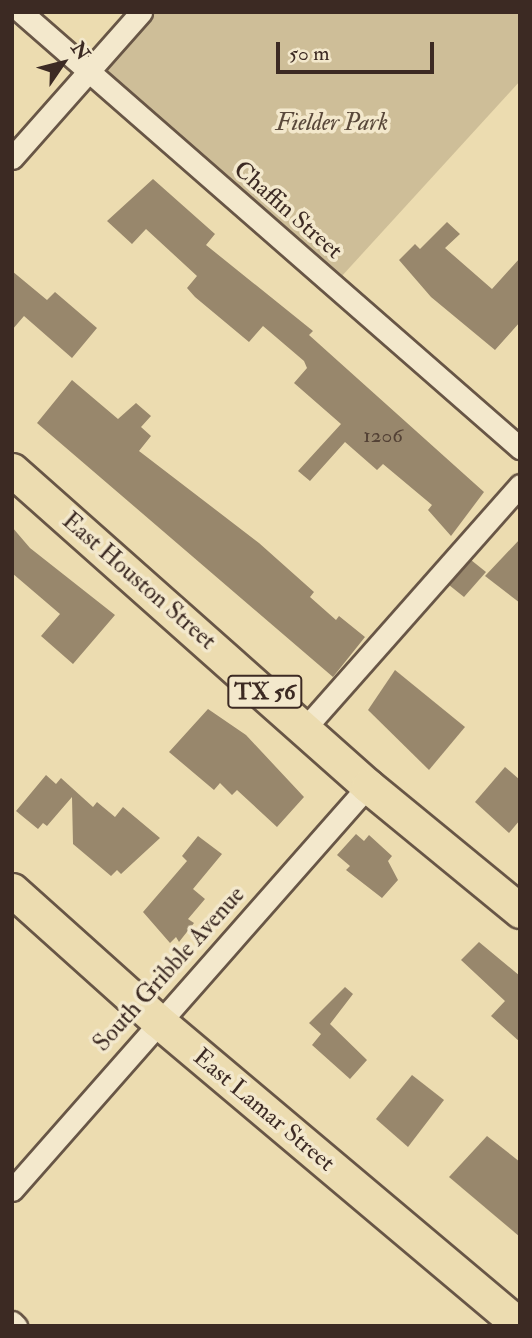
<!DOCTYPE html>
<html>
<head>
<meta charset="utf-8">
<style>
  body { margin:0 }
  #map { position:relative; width:532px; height:1338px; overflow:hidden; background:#ecdcb0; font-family:"IM FELL Double Pica",serif }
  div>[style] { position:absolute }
  .green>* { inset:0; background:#cebe98 }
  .building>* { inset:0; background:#98876c }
  .roads { filter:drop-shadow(2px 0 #685646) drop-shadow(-2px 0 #685646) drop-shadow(0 2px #685646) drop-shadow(0 -2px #685646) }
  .street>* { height:21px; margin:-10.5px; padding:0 10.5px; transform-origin:10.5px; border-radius:10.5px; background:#f3e8cc }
  .primary>* { height:33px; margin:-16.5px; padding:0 16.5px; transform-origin:16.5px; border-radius:16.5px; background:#ecdcb0 }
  span { translate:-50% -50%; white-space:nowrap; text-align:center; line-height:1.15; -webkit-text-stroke:7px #f3e8cc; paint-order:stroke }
  .number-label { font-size:21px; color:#534135 }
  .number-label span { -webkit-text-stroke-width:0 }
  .shield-label span { padding:2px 5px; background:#f3e8cc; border:2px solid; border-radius:5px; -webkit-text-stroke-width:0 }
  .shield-label { font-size:23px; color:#3c2a23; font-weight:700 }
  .park-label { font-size:24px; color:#59483a; font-style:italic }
  .street-label { font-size:24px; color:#3c2a23 }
  .frame { position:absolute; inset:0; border:14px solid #3c2a23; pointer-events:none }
  .north { position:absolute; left:28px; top:28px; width:70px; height:70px; -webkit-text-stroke:5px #f3e8cc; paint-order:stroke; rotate:55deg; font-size:19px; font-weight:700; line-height:28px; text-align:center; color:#3c2a23 }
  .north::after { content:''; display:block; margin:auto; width:24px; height:32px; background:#3c2a23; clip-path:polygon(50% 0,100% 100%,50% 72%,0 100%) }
  .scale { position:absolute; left:276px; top:42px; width:158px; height:32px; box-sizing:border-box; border:4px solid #3c2a23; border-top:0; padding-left:9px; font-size:21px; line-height:24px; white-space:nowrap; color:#3c2a23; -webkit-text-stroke:5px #f3e8cc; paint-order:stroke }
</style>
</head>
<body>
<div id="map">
  <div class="green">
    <div style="clip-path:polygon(154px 12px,520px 12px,520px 81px,341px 277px,103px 69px)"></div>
  </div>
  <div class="building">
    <div style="clip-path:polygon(153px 179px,215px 234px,206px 245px,313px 331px,309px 335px,484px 492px,451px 536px,428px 510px,432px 505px,383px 464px,377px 470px,345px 442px,310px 481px,298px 471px,341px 424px,294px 383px,307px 368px,304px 361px,263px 326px,249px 342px,195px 297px,187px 288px,197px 276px,146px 229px,132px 244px,107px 221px)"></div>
    <div style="clip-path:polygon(447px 222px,460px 234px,445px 248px,492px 289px,520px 258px,520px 322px,495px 350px,431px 297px,399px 260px,415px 244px,420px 249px)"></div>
    <div style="clip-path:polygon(12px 271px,47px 300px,55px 292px,97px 328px,72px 358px,24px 316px,12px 330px)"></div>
    <div style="clip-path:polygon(72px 380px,118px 419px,136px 403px,151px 416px,141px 427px,151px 436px,139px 451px,259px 543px,314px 592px,310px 597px,336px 620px,339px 616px,365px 637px,333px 677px,37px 423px)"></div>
    <div style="clip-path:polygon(12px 527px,30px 548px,115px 615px,73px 664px,41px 636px,60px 614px,12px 573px)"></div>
    <div style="clip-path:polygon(520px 539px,520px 603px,485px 576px)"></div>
    <div style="clip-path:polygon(471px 560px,486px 572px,464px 597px,449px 585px)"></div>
    <div style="clip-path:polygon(395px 670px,465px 727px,429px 770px,368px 710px)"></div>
    <div style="clip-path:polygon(208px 709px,246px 735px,304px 797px,277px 827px,237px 790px,232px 795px,220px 783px,214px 790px,169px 752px)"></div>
    <div style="clip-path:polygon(505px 767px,520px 780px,520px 820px,509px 833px,475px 802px)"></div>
    <div style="clip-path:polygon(46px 775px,56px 784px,61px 778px,93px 807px,97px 802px,115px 817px,123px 807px,160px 838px,121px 874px,117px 870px,111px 876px,73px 844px,72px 797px,47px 826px,43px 823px,38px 829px,16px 811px)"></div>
    <div style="clip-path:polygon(356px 834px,364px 841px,369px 835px,392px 856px,388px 861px,398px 880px,382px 898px,346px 870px,350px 866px,337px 855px)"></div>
    <div style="clip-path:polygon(198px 836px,222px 854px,193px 889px,205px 899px,188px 919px,194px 923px,179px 942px,176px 937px,170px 943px,143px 912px,187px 861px,182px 856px)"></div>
    <div style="clip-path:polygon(479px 942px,520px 976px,520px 1042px,491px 1016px,505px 1001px,461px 960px)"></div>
    <div style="clip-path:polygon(345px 987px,353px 994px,330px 1024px,367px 1060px,350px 1079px,312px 1045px,321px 1034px,309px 1023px)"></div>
    <div style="clip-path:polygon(412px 1075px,444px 1100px,408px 1147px,376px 1119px)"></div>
    <div style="clip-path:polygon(487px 1136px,520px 1162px,520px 1237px,449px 1177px)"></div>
  </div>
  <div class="roads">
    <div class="street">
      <div style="left:21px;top:12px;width:663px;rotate:41.15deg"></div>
      <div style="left:12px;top:158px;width:195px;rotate:-48.5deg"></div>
      <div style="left:306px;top:727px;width:323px;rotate:-48.5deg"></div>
      <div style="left:12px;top:1190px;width:538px;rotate:-48.61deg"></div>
      <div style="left:12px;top:1322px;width:6px;rotate:45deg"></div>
    </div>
    <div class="primary">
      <div style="left:12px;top:470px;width:476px;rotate:41.6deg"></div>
      <div style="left:368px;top:786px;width:197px;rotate:39.4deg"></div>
      <div style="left:12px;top:890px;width:195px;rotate:41.9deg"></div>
      <div style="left:157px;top:1020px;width:475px;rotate:40.1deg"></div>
    </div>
  </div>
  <div class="number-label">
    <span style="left:383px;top:436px">1206</span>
  </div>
  <div class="shield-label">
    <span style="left:265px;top:692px">TX 56</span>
  </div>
  <div class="park-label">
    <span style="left:332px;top:123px">Fielder Park</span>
  </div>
  <div class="street-label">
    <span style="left:288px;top:210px;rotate:41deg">Chaffin Street</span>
    <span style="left:139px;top:581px;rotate:41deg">East Houston Street</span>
    <span style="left:169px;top:969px;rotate:-48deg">South Gribble Avenue</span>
    <span style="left:264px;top:1110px;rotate:40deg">East Lamar Street</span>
  </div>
  <div class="frame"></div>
  <div class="north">N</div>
  <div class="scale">50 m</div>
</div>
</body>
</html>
